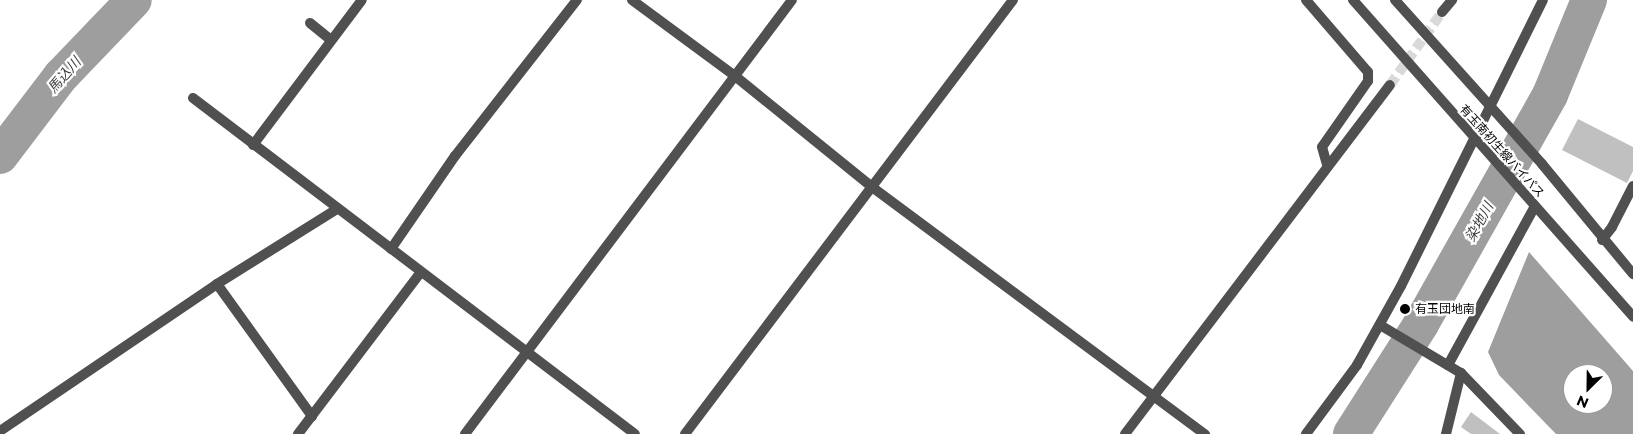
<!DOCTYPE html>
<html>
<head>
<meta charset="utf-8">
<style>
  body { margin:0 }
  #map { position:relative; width:1633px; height:434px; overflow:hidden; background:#fff; font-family:Montserrat,"Noto Sans JP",sans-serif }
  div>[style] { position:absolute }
  .water>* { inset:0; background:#9e9e9e }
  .river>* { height:36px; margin:-18px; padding:0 18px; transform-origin:18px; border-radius:18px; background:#9e9e9e }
  .building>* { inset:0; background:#c0c0c0 }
  .minor-tunnel>* { height:10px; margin-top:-5px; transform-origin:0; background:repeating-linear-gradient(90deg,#d9d9d9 0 10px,transparent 0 15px) }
  .service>* { height:10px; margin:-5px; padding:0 5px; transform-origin:5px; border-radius:5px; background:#505050 }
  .minor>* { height:10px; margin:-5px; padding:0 5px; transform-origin:5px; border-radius:5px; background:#505050 }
  .tertiary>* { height:10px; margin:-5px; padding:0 5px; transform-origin:5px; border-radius:5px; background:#505050 }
  .dots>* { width:14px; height:14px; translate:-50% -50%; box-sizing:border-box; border:2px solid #fff; border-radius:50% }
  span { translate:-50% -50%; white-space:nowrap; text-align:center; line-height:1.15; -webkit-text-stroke:4.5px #fff; paint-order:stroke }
  .street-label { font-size:12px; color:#000 }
  .poi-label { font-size:12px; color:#000 }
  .left { translate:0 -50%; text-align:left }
  .water-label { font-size:14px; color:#3f3f3f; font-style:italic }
  .north { position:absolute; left:1563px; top:364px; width:50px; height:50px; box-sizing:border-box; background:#fff; border:1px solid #999; border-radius:50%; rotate:203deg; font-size:14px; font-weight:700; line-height:20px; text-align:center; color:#000 }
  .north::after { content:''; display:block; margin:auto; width:18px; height:22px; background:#000; clip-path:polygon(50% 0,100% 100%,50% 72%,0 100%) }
</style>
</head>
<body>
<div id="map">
  <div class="water">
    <div style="clip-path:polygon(evenodd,1529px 252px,1633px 371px,1633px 434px,1556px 434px,1499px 375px,1488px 352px,1529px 252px,1573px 374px,1603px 374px,1603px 404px,1573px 404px,1573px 374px)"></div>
  </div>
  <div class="river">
    <div style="left:0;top:156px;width:101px;rotate:-52.7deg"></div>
    <div style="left:61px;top:76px;width:105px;rotate:-46.2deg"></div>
    <div style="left:1351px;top:434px;width:130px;rotate:-57.5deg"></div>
    <div style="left:1421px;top:324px;width:263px;rotate:-60.6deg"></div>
    <div style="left:1550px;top:95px;width:103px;rotate:-67.7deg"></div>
  </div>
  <div class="building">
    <div style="clip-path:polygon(1578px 119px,1633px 147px,1633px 171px,1627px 183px,1562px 150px)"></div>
    <div style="clip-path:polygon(1471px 412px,1500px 434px,1471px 434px,1461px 427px)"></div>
  </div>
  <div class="minor-tunnel">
    <div style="left:1390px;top:85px;width:90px;rotate:-54.5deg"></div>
  </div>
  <div class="service">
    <div style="left:310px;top:23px;width:27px;rotate:39deg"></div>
  </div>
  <div class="minor">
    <div style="left:632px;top:0;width:128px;rotate:36.4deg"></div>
    <div style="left:735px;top:76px;width:176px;rotate:39deg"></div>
    <div style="left:872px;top:187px;width:415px;rotate:36.6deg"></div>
    <div style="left:1306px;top:0;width:95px;rotate:49.3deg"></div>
    <div style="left:1368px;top:72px;width:9px;rotate:90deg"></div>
    <div style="left:1368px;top:81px;width:80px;rotate:124.9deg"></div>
    <div style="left:1322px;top:147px;width:18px;rotate:74deg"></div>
    <div style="left:1442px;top:12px;width:16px;rotate:-50deg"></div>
    <div style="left:193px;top:98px;width:555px;rotate:37.24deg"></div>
    <div style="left:253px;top:145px;width:181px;rotate:-53.1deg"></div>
    <div style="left:1602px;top:240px;width:16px;rotate:-52deg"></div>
    <div style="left:1612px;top:227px;width:46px;rotate:-62.9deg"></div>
    <div style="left:391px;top:249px;width:113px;rotate:-55.5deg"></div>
    <div style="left:455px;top:156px;width:198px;rotate:-52deg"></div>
    <div style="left:217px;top:284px;width:163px;rotate:54.3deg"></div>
    <div style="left:1380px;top:325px;width:94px;rotate:30.7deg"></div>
    <div style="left:1461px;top:373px;width:85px;rotate:46deg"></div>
    <div style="left:1448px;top:365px;width:181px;rotate:-61.3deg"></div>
    <div style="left:0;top:431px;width:262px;rotate:-34.1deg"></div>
    <div style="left:217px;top:284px;width:142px;rotate:-32deg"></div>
    <div style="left:298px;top:434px;width:203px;rotate:-52.8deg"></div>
    <div style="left:465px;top:434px;width:543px;rotate:-53deg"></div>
    <div style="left:685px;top:434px;width:544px;rotate:-52.92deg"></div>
    <div style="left:1125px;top:434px;width:438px;rotate:-52.8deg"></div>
    <div style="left:1446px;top:434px;width:63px;rotate:-76.2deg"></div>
  </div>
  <div class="tertiary">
    <div style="left:1353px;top:0;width:423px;rotate:48.5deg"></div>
    <div style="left:1395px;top:0;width:220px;rotate:48.1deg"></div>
    <div style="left:1542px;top:164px;width:143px;rotate:50.4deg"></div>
    <div style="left:1306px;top:434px;width:86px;rotate:-53.5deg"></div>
    <div style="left:1357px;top:365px;width:90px;rotate:-60.9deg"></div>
    <div style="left:1401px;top:286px;width:319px;rotate:-63.6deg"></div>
  </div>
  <div class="dots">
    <div style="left:1405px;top:309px;background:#000"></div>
  </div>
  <div class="street-label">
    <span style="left:1502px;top:151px;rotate:48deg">有玉南初生線バイパス</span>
  </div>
  <div class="poi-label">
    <span class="left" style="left:1415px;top:309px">有玉団地南</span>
  </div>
  <div class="water-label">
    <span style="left:64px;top:75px;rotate:-49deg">馬込川</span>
    <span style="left:1479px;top:222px;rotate:-61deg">染地川</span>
  </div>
  <div class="north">N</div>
</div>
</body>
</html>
